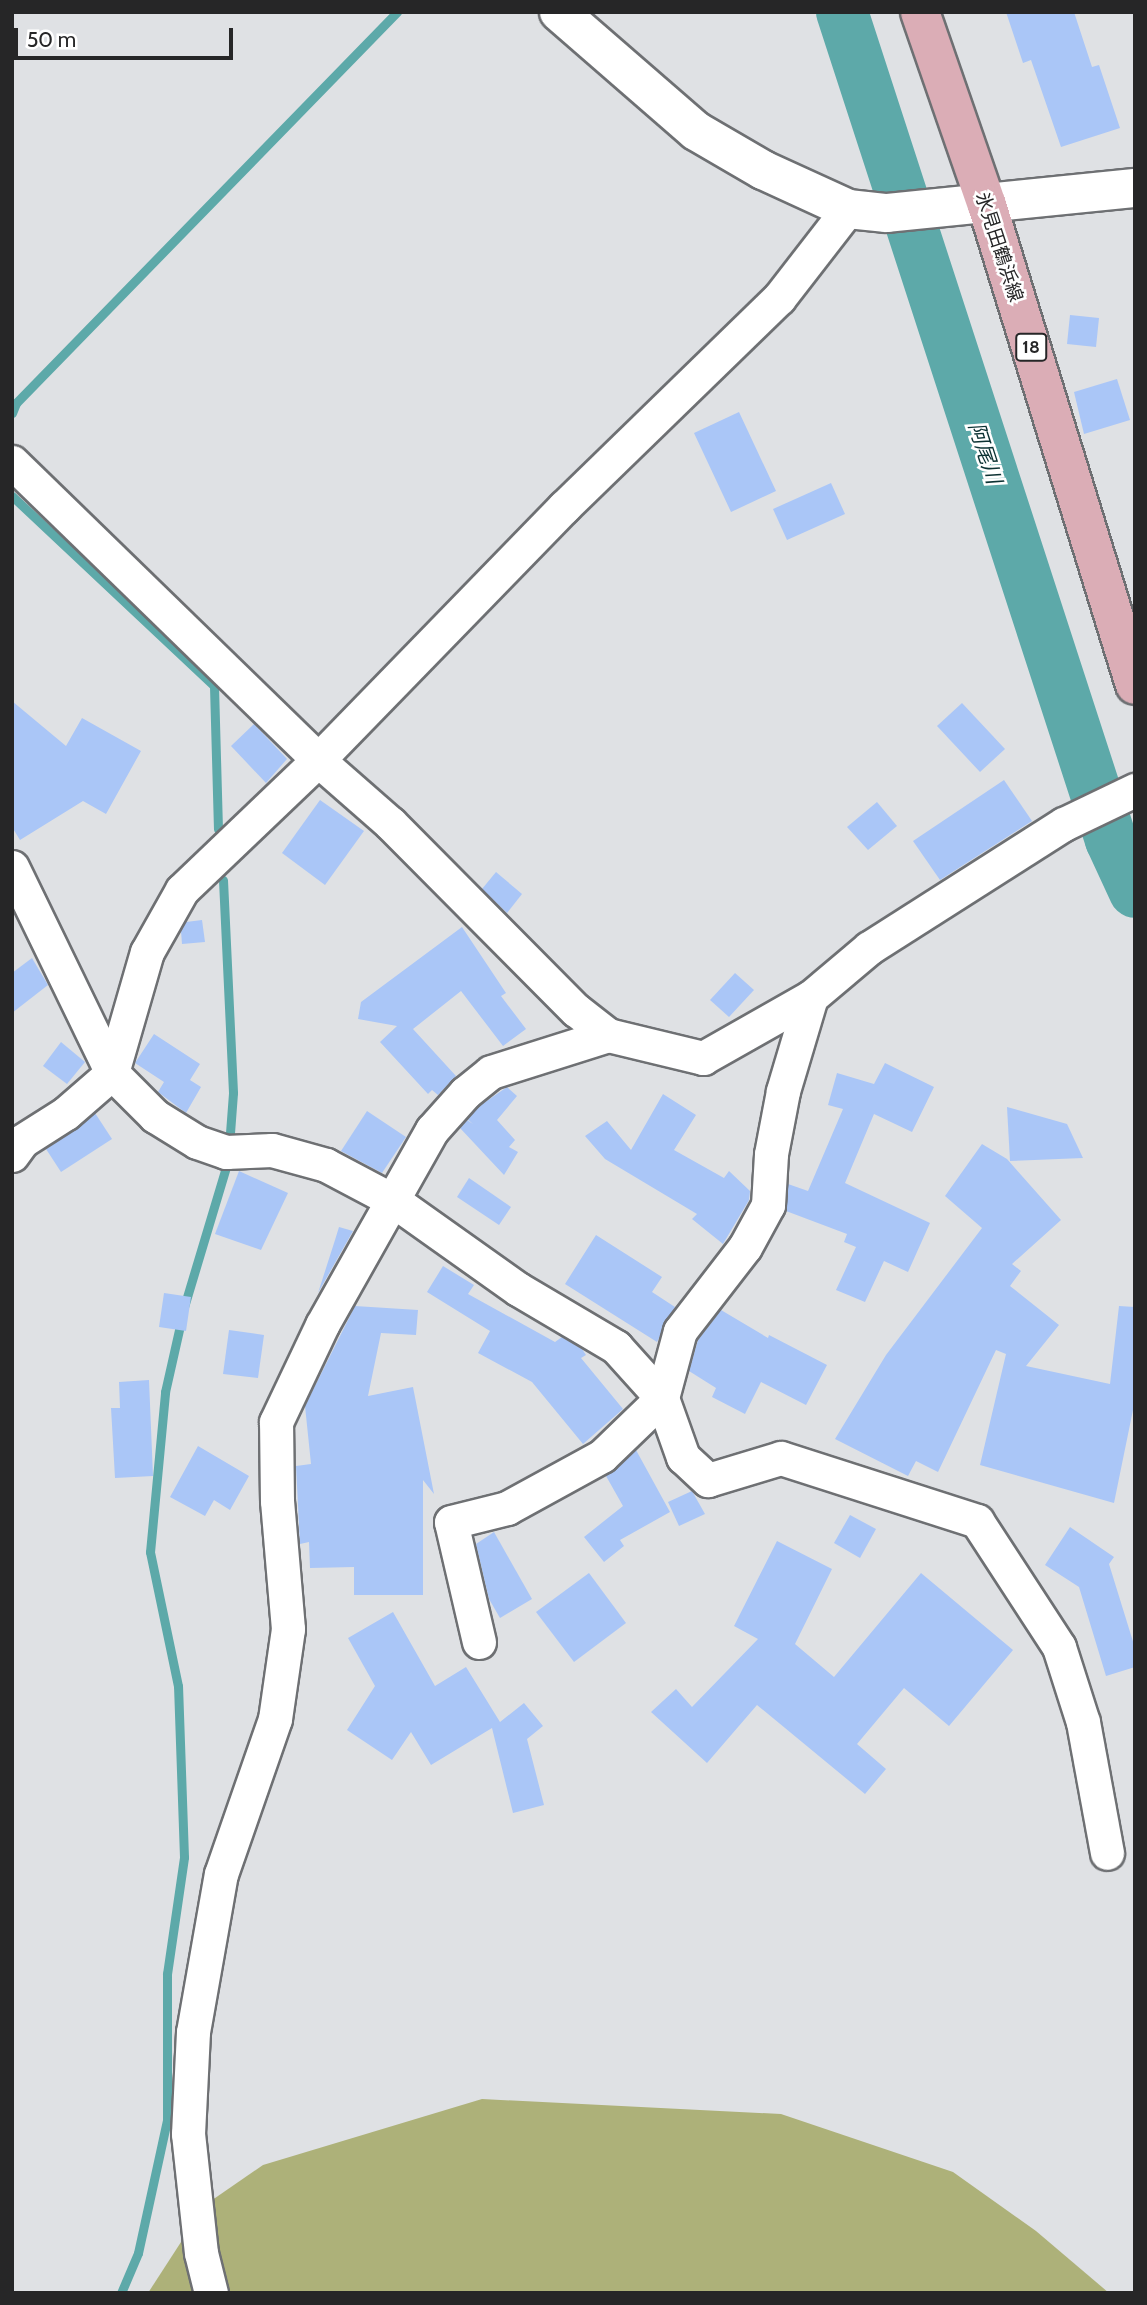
<!DOCTYPE html>
<html>
<head>
<meta charset="utf-8">
<style>
  body { margin:0 }
  #map { position:relative; width:1147px; height:2305px; overflow:hidden; background:#dfe1e4; font-family:Cabin,"Noto Sans JP",sans-serif }
  div>[style] { position:absolute }
  .forest>* { inset:0; background:#adb179 }
  .stream>* { height:9px; margin:-4.5px; padding:0 4.5px; transform-origin:4.5px; border-radius:4.5px; background:#5da9a9 }
  .river>* { height:52px; margin:-26px; padding:0 26px; transform-origin:26px; border-radius:26px; background:#5da9a9 }
  .building>* { inset:0; background:#aac6f7 }
  .roads { filter:drop-shadow(2px 0 #6e7073) drop-shadow(-2px 0 #6e7073) drop-shadow(0 2px #6e7073) drop-shadow(0 -2px #6e7073) }
  .street>* { height:33px; margin:-16.5px; padding:0 16.5px; transform-origin:16.5px; border-radius:16.5px; background:#fff }
  .secondary>* { height:38px; margin:-19px; padding:0 19px; transform-origin:19px; border-radius:19px; background:#fff }
  .primary>* { height:38px; margin:-19px; padding:0 19px; transform-origin:19px; border-radius:19px; background:#dbadb6 }
  span { translate:-50% -50%; white-space:nowrap; text-align:center; line-height:1.15; -webkit-text-stroke:5px #fff; paint-order:stroke }
  .shield-label span { padding:2px 5px; background:#fff; border:2px solid; border-radius:5px; -webkit-text-stroke-width:0 }
  .shield-label { font-size:18px; color:#262627; font-weight:700 }
  .street-label { font-size:19px; color:#262627 }
  .water-label { font-size:21px; color:#0c3233; font-style:italic }
  .frame { position:absolute; inset:0; border:14px solid #262627; pointer-events:none }
  .scale { position:absolute; left:14px; top:28px; width:219px; height:32px; box-sizing:border-box; border:4px solid #262627; border-top:0; padding-left:9px; font-size:21px; line-height:24px; white-space:nowrap; color:#262627; -webkit-text-stroke:5px #fff; paint-order:stroke }
</style>
</head>
<body>
<div id="map">
  <div class="forest">
    <div style="clip-path:polygon(482px 2099px,781px 2114px,953px 2172px,1036px 2231px,1109px 2293px,148px 2293px,205px 2205px,263px 2165px)"></div>
  </div>
  <div class="stream">
    <div style="left:12px;top:413px;width:11px;rotate:-68deg"></div>
    <div style="left:16px;top:403px;width:546px;rotate:-45.74deg"></div>
    <div style="left:12px;top:496px;width:277px;rotate:43.2deg"></div>
    <div style="left:214px;top:686px;width:143px;rotate:88.4deg"></div>
    <div style="left:223px;top:880px;width:213px;rotate:87.3deg"></div>
    <div style="left:233px;top:1093px;width:53px;rotate:94.3deg"></div>
    <div style="left:184px;top:1307px;width:153px;rotate:-73.3deg"></div>
    <div style="left:121px;top:2293px;width:43px;rotate:-67deg"></div>
    <div style="left:138px;top:2253px;width:136px;rotate:-77.7deg"></div>
    <div style="left:167px;top:2120px;width:146px;rotate:-90deg"></div>
    <div style="left:167px;top:1974px;width:118px;rotate:-81.7deg"></div>
    <div style="left:184px;top:1857px;width:171px;rotate:-92deg"></div>
    <div style="left:178px;top:1686px;width:137px;rotate:-101.8deg"></div>
    <div style="left:150px;top:1552px;width:161px;rotate:-84.6deg"></div>
    <div style="left:165px;top:1392px;width:73px;rotate:-77.3deg"></div>
  </div>
  <div class="river">
    <div style="left:842px;top:12px;width:871px;rotate:72deg"></div>
    <div style="left:1111px;top:840px;width:57px;rotate:65.2deg"></div>
  </div>
  <div class="building">
    <div style="clip-path:polygon(1006px 12px,1074px 12px,1092px 67px,1099px 65px,1120px 128px,1061px 147px,1031px 60px,1023px 63px)"></div>
    <div style="clip-path:polygon(1070px 315px,1099px 318px,1096px 347px,1067px 344px)"></div>
    <div style="clip-path:polygon(1117px 379px,1130px 420px,1084px 434px,1074px 392px)"></div>
    <div style="clip-path:polygon(739px 412px,776px 491px,731px 512px,694px 433px)"></div>
    <div style="clip-path:polygon(831px 483px,845px 514px,787px 540px,773px 509px)"></div>
    <div style="clip-path:polygon(12px 701px,66px 746px,82px 718px,141px 751px,106px 814px,83px 801px,20px 840px,12px 827px)"></div>
    <div style="clip-path:polygon(962px 703px,1005px 749px,980px 772px,937px 726px)"></div>
    <div style="clip-path:polygon(254px 724px,287px 759px,266px 783px,231px 746px)"></div>
    <div style="clip-path:polygon(1004px 780px,1032px 821px,940px 880px,913px 841px)"></div>
    <div style="clip-path:polygon(320px 800px,364px 831px,325px 885px,282px 853px)"></div>
    <div style="clip-path:polygon(877px 802px,897px 826px,868px 850px,847px 827px)"></div>
    <div style="clip-path:polygon(496px 872px,522px 894px,507px 913px,482px 889px)"></div>
    <div style="clip-path:polygon(202px 920px,205px 942px,182px 944px,181px 931px,186px 922px)"></div>
    <div style="clip-path:polygon(462px 927px,506px 993px,501px 996px,526px 1029px,503px 1046px,461px 991px,413px 1029px,456px 1076px,438px 1095px,432px 1090px,428px 1094px,380px 1042px,397px 1026px,358px 1019px,361px 1002px)"></div>
    <div style="clip-path:polygon(32px 958px,48px 985px,12px 1013px,12px 973px)"></div>
    <div style="clip-path:polygon(735px 973px,754px 990px,729px 1017px,710px 1000px)"></div>
    <div style="clip-path:polygon(154px 1034px,200px 1064px,190px 1080px,201px 1087px,186px 1113px,158px 1092px,164px 1082px,135px 1063px)"></div>
    <div style="clip-path:polygon(61px 1042px,85px 1062px,67px 1084px,43px 1066px)"></div>
    <div style="clip-path:polygon(885px 1063px,934px 1087px,912px 1132px,874px 1114px,845px 1183px,930px 1223px,908px 1272px,884px 1261px,865px 1302px,836px 1290px,856px 1247px,844px 1242px,847px 1234px,786px 1211px,788px 1184px,808px 1191px,843px 1109px,828px 1105px,837px 1073px,874px 1084px)"></div>
    <div style="clip-path:polygon(507px 1087px,517px 1096px,497px 1120px,515px 1140px,509px 1147px,518px 1152px,504px 1175px,460px 1128px,467px 1120px,473px 1124px,467px 1119px,478px 1107px)"></div>
    <div style="clip-path:polygon(663px 1094px,696px 1115px,674px 1150px,724px 1178px,729px 1171px,750px 1191px,749px 1200px,723px 1244px,692px 1219px,697px 1214px,605px 1159px,585px 1136px,607px 1121px,631px 1150px)"></div>
    <div style="clip-path:polygon(1007px 1107px,1067px 1124px,1083px 1158px,1010px 1161px)"></div>
    <div style="clip-path:polygon(367px 1111px,406px 1137px,382px 1173px,341px 1151px)"></div>
    <div style="clip-path:polygon(95px 1113px,112px 1139px,61px 1172px,46px 1149px)"></div>
    <div style="clip-path:polygon(982px 1144px,1007px 1159px,1061px 1220px,1012px 1264px,1021px 1271px,1010px 1286px,1059px 1325px,1026px 1366px,1110px 1384px,1119px 1306px,1135px 1307px,1135px 1400px,1114px 1503px,980px 1465px,1006px 1354px,996px 1350px,938px 1472px,916px 1461px,908px 1476px,835px 1439px,886px 1355px,982px 1228px,945px 1196px)"></div>
    <div style="clip-path:polygon(239px 1171px,288px 1193px,261px 1250px,215px 1234px)"></div>
    <div style="clip-path:polygon(469px 1178px,511px 1207px,499px 1225px,457px 1197px)"></div>
    <div style="clip-path:polygon(339px 1227px,353px 1231px,318px 1293px,335px 1240px)"></div>
    <div style="clip-path:polygon(596px 1235px,662px 1277px,652px 1292px,675px 1307px,657px 1342px,565px 1284px)"></div>
    <div style="clip-path:polygon(443px 1266px,474px 1285px,468px 1294px,555px 1342px,562px 1337px,582px 1349px,586px 1355px,581px 1358px,623px 1409px,583px 1444px,532px 1382px,478px 1353px,490px 1331px,427px 1292px)"></div>
    <div style="clip-path:polygon(164px 1293px,191px 1297px,186px 1331px,159px 1327px)"></div>
    <div style="clip-path:polygon(355px 1306px,418px 1310px,416px 1335px,381px 1333px,368px 1396px,413px 1387px,434px 1494px,423px 1480px,423px 1595px,354px 1595px,354px 1567px,310px 1568px,309px 1542px,300px 1544px,296px 1466px,311px 1464px,305px 1406px)"></div>
    <div style="clip-path:polygon(721px 1310px,768px 1338px,769px 1335px,827px 1365px,806px 1405px,761px 1382px,745px 1414px,712px 1397px,716px 1388px,689px 1371px,698px 1340px)"></div>
    <div style="clip-path:polygon(229px 1330px,264px 1335px,258px 1378px,223px 1374px)"></div>
    <div style="clip-path:polygon(149px 1380px,153px 1476px,115px 1478px,111px 1408px,120px 1408px,119px 1382px)"></div>
    <div style="clip-path:polygon(198px 1446px,249px 1476px,230px 1510px,214px 1500px,205px 1516px,170px 1497px)"></div>
    <div style="clip-path:polygon(636px 1450px,670px 1512px,620px 1540px,624px 1546px,604px 1562px,584px 1537px,623px 1506px,606px 1476px)"></div>
    <div style="clip-path:polygon(692px 1491px,705px 1514px,679px 1526px,668px 1502px)"></div>
    <div style="clip-path:polygon(850px 1515px,876px 1529px,860px 1558px,834px 1543px)"></div>
    <div style="clip-path:polygon(1070px 1527px,1114px 1557px,1109px 1564px,1135px 1648px,1135px 1667px,1106px 1676px,1079px 1587px,1045px 1565px)"></div>
    <div style="clip-path:polygon(494px 1532px,532px 1599px,500px 1618px,489px 1599px,476px 1544px)"></div>
    <div style="clip-path:polygon(777px 1541px,832px 1569px,795px 1644px,834px 1677px,921px 1573px,1013px 1650px,949px 1726px,904px 1688px,857px 1744px,886px 1769px,865px 1794px,757px 1705px,707px 1763px,651px 1712px,676px 1689px,692px 1707px,758px 1639px,734px 1626px)"></div>
    <div style="clip-path:polygon(589px 1573px,626px 1623px,574px 1662px,536px 1612px)"></div>
    <div style="clip-path:polygon(393px 1612px,435px 1686px,466px 1667px,500px 1722px,524px 1703px,543px 1726px,527px 1739px,544px 1805px,513px 1813px,492px 1728px,431px 1765px,411px 1732px,392px 1760px,347px 1730px,375px 1686px,348px 1638px)"></div>
  </div>
  <div class="roads">
    <div class="street">
      <div style="left:12px;top:462px;width:427px;rotate:44.2deg"></div>
      <div style="left:318px;top:760px;width:96px;rotate:41.2deg"></div>
      <div style="left:390px;top:823px;width:264px;rotate:45.2deg"></div>
      <div style="left:576px;top:1010px;width:41px;rotate:38deg"></div>
      <div style="left:608px;top:1035px;width:98px;rotate:13.6deg"></div>
      <div style="left:703px;top:1058px;width:124px;rotate:-29.5deg"></div>
      <div style="left:811px;top:997px;width:76px;rotate:-40.2deg"></div>
      <div style="left:869px;top:948px;width:231px;rotate:-32.5deg"></div>
      <div style="left:1064px;top:824px;width:79px;rotate:-25.6deg"></div>
      <div style="left:12px;top:867px;width:229px;rotate:64.1deg"></div>
      <div style="left:112px;top:1073px;width:61px;rotate:45deg"></div>
      <div style="left:155px;top:1116px;width:49px;rotate:31.8deg"></div>
      <div style="left:197px;top:1142px;width:31px;rotate:19deg"></div>
      <div style="left:226px;top:1152px;width:46px;rotate:-2.5deg"></div>
      <div style="left:272px;top:1150px;width:56px;rotate:15.5deg"></div>
      <div style="left:326px;top:1165px;width:77px;rotate:27.9deg"></div>
      <div style="left:394px;top:1201px;width:152px;rotate:35.4deg"></div>
      <div style="left:518px;top:1289px;width:114px;rotate:30.6deg"></div>
      <div style="left:616px;top:1347px;width:69px;rotate:48deg"></div>
      <div style="left:662px;top:1398px;width:63px;rotate:70.4deg"></div>
      <div style="left:683px;top:1457px;width:34px;rotate:43deg"></div>
      <div style="left:708px;top:1480px;width:76px;rotate:-16.8deg"></div>
      <div style="left:781px;top:1458px;width:206px;rotate:17.8deg"></div>
      <div style="left:977px;top:1521px;width:150px;rotate:56.9deg"></div>
      <div style="left:1059px;top:1647px;width:79px;rotate:72.3deg"></div>
      <div style="left:1083px;top:1722px;width:133px;rotate:79.6deg"></div>
      <div style="left:12px;top:1155px;width:17px;rotate:-54deg"></div>
      <div style="left:22px;top:1141px;width:52px;rotate:-32.5deg"></div>
      <div style="left:66px;top:1113px;width:61px;rotate:-41deg"></div>
      <div style="left:112px;top:1073px;width:126px;rotate:-73.9deg"></div>
      <div style="left:147px;top:952px;width:71px;rotate:-60.6deg"></div>
      <div style="left:182px;top:890px;width:188px;rotate:-43.7deg"></div>
      <div style="left:318px;top:760px;width:353px;rotate:-45.8deg"></div>
      <div style="left:564px;top:507px;width:300px;rotate:-44.2deg"></div>
      <div style="left:779px;top:298px;width:113px;rotate:-52.2deg"></div>
      <div style="left:479px;top:1642px;width:123px;rotate:-103.1deg"></div>
      <div style="left:451px;top:1522px;width:58px;rotate:-14deg"></div>
      <div style="left:507px;top:1508px;width:108px;rotate:-28.7deg"></div>
      <div style="left:602px;top:1456px;width:83px;rotate:-44deg"></div>
      <div style="left:662px;top:1398px;width:69px;rotate:-75deg"></div>
      <div style="left:680px;top:1331px;width:106px;rotate:-52.3deg"></div>
      <div style="left:745px;top:1247px;width:48px;rotate:-61.3deg"></div>
      <div style="left:768px;top:1205px;width:51px;rotate:-86.6deg"></div>
      <div style="left:771px;top:1154px;width:64px;rotate:-79.2deg"></div>
      <div style="left:783px;top:1091px;width:98px;rotate:-73.4deg"></div>
      <div style="left:211px;top:2293px;width:41px;rotate:-104deg"></div>
      <div style="left:201px;top:2253px;width:120px;rotate:-96.2deg"></div>
      <div style="left:188px;top:2134px;width:102px;rotate:-87.2deg"></div>
      <div style="left:193px;top:2032px;width:160px;rotate:-80deg"></div>
      <div style="left:221px;top:1874px;width:164px;rotate:-70.8deg"></div>
      <div style="left:275px;top:1719px;width:91px;rotate:-81.8deg"></div>
      <div style="left:288px;top:1629px;width:128px;rotate:-94.9deg"></div>
      <div style="left:277px;top:1501px;width:79px;rotate:-90.7deg"></div>
      <div style="left:276px;top:1422px;width:107px;rotate:-64.6deg"></div>
      <div style="left:322px;top:1325px;width:224px;rotate:-60.6deg"></div>
      <div style="left:432px;top:1130px;width:50px;rotate:-48.3deg"></div>
      <div style="left:465px;top:1093px;width:33px;rotate:-39deg"></div>
      <div style="left:491px;top:1072px;width:123px;rotate:-17.5deg"></div>
    </div>
    <div class="secondary">
      <div style="left:559px;top:12px;width:181px;rotate:41deg"></div>
      <div style="left:696px;top:131px;width:78px;rotate:30.2deg"></div>
      <div style="left:763px;top:170px;width:94px;rotate:24.6deg"></div>
      <div style="left:848px;top:209px;width:39px;rotate:6deg"></div>
      <div style="left:887px;top:213px;width:249px;rotate:-5.8deg"></div>
    </div>
    <div class="primary">
      <div style="left:920px;top:12px;width:204px;rotate:70.9deg"></div>
      <div style="left:987px;top:205px;width:502px;rotate:72.86deg"></div>
    </div>
  </div>
  <div class="shield-label">
    <span style="left:1031px;top:347px">18</span>
  </div>
  <div class="street-label">
    <span style="left:999px;top:247px;rotate:72deg">氷見田鶴浜線</span>
  </div>
  <div class="water-label">
    <span style="left:985px;top:453px;rotate:72deg">阿尾川</span>
  </div>
  <div class="frame"></div>
  <div class="scale">50 m</div>
</div>
</body>
</html>
